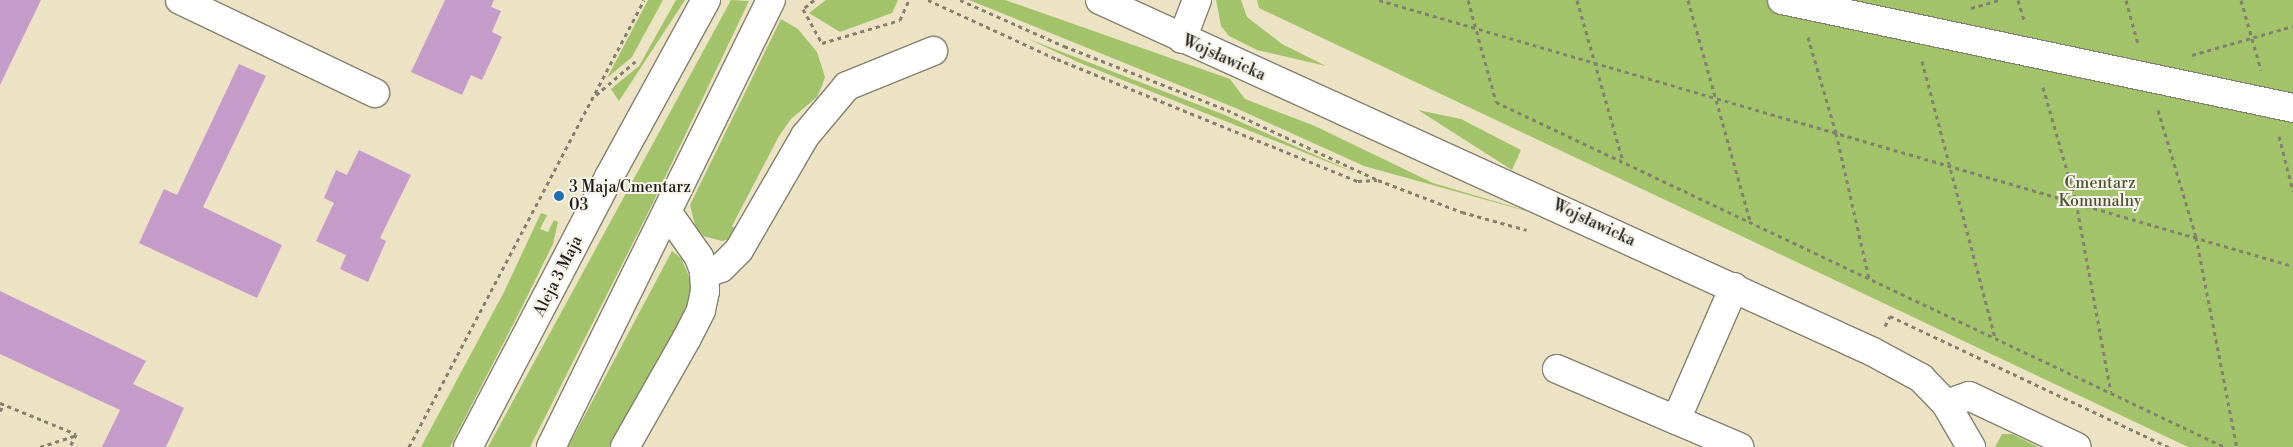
<!DOCTYPE html>
<html>
<head>
<meta charset="utf-8">
<style>
  body { margin:0 }
  #map { position:relative; width:2293px; height:447px; overflow:hidden; background:#ece3c5; font-family:"Libre Bodoni",serif }
  div>[style] { position:absolute }
  .green>* { inset:0; background:#a3c36b }
  .building>* { inset:0; background:#c49bc9 }
  .path>* { height:3px; margin-top:-1.5px; transform-origin:0; background:repeating-linear-gradient(90deg,#848070 0 4px,transparent 0 8px) }
  .roads { filter:drop-shadow(1px 0 #848070) drop-shadow(-1px 0 #848070) drop-shadow(0 1px #848070) drop-shadow(0 -1px #848070) }
  .minor>* { height:28px; margin:-14px; padding:0 14px; transform-origin:14px; border-radius:14px; background:#fff }
  .dots>* { width:14px; height:14px; translate:-50% -50%; box-sizing:border-box; border:2px solid #f7f3e8; border-radius:50% }
  span { translate:-50% -50%; white-space:nowrap; text-align:center; line-height:1.15; -webkit-text-stroke:4px #f7f3e8; paint-order:stroke }
  .street-label { font-size:16px; color:#1c1c1c }
  .park-label { font-size:16px; color:#4b5638 }
  .poi-label { font-size:16px; color:#1c1c1c }
  .left { translate:0 -50%; text-align:left }
</style>
</head>
<body>
<div id="map">
  <div class="green">
    <div style="clip-path:polygon(648px 0,663px 0,632px 57px,607px 78px)"></div>
    <div style="clip-path:polygon(676px 0,685px 0,619px 101px,611px 89px,639px 66px)"></div>
    <div style="clip-path:polygon(731px 0,749px 1px,648px 213px,530px 447px,488px 447px)"></div>
    <div style="clip-path:polygon(826px 0,898px 0,892px 13px,840px 32px,809px 13px)"></div>
    <div style="clip-path:polygon(969px 0,1005px 0,1230px 79px,1245px 99px,1315px 126px,1433px 183px,1548px 217px,1364px 166px,1238px 109px)"></div>
    <div style="clip-path:polygon(1216px 0,1241px 0,1247px 17px,1282px 44px,1326px 66px,1257px 50px,1229px 36px,1221px 26px)"></div>
    <div style="clip-path:polygon(1257px 0,2293px 0,2293px 447px,2188px 447px,1259px 8px)"></div>
    <div style="clip-path:polygon(781px 19px,798px 29px,817px 52px,825px 77px,822px 86px,817px 97px,791px 119px,779px 136px,732px 226px,739px 232px,733px 238px,722px 241px,703px 236px,696px 229px,690px 205px)"></div>
    <div style="clip-path:polygon(1026px 38px,1225px 115px,1358px 174px,1080px 63px)"></div>
    <div style="clip-path:polygon(1418px 110px,1461px 119px,1521px 150px,1512px 170px)"></div>
    <div style="clip-path:polygon(541px 213px,547px 215px,540px 229px,548px 232px,554px 220px,558px 222px,553px 244px,524px 303px,450px 447px,421px 447px,504px 292px)"></div>
    <div style="clip-path:polygon(672px 251px,681px 258px,692px 283px,687px 313px,611px 447px,568px 447px)"></div>
    <div style="clip-path:polygon(2002px 434px,2012px 434px,2038px 447px,1995px 447px)"></div>
  </div>
  <div class="building">
    <div style="clip-path:polygon(0 0,41px 0,0 85px)"></div>
    <div style="clip-path:polygon(445px 0,494px 0,491px 7px,501px 11px,492px 32px,502px 37px,482px 80px,471px 75px,462px 95px,411px 72px)"></div>
    <div style="clip-path:polygon(239px 64px,266px 76px,203px 207px,282px 245px,257px 298px,139px 243px,164px 189px,177px 195px)"></div>
    <div style="clip-path:polygon(359px 150px,411px 175px,380px 238px,386px 241px,368px 282px,340px 269px,346px 255px,316px 241px,334px 203px,324px 198px,336px 170px,347px 175px)"></div>
    <div style="clip-path:polygon(0 291px,146px 361px,133px 384px,184px 408px,166px 447px,102px 447px,120px 410px,0 354px)"></div>
  </div>
  <div class="path">
    <div style="left:814px;top:0;width:14px;rotate:141deg"></div>
    <div style="left:803px;top:9px;width:39px;rotate:61deg"></div>
    <div style="left:822px;top:43px;width:81px;rotate:-16.4deg"></div>
    <div style="left:900px;top:20px;width:22px;rotate:-66deg"></div>
    <div style="left:928px;top:0;width:142px;rotate:24.6deg"></div>
    <div style="left:1057px;top:59px;width:325px;rotate:22.1deg"></div>
    <div style="left:1358px;top:181px;width:19px;rotate:-3deg"></div>
    <div style="left:960px;top:0;width:114px;rotate:23.9deg"></div>
    <div style="left:1064px;top:46px;width:175px;rotate:21.4deg"></div>
    <div style="left:1227px;top:110px;width:166px;rotate:24.9deg"></div>
    <div style="left:1378px;top:180px;width:90px;rotate:20.9deg"></div>
    <div style="left:1462px;top:212px;width:67px;rotate:15.5deg"></div>
    <div style="left:1379px;top:0;width:952px;rotate:16.23deg"></div>
    <div style="left:1468px;top:0;width:106px;rotate:74.6deg"></div>
    <div style="left:1496px;top:102px;width:807px;rotate:25.33deg"></div>
    <div style="left:1577px;top:0;width:167px;rotate:74.1deg"></div>
    <div style="left:1688px;top:0;width:230px;rotate:74.3deg"></div>
    <div style="left:2018px;top:0;width:21px;rotate:73deg"></div>
    <div style="left:2126px;top:0;width:46px;rotate:74.7deg"></div>
    <div style="left:2241px;top:0;width:73px;rotate:74.1deg"></div>
    <div style="left:1971px;top:8px;width:29px;rotate:-16deg"></div>
    <div style="left:1808px;top:37px;width:100px;rotate:73.7deg"></div>
    <div style="left:1836px;top:133px;width:149px;rotate:77.2deg"></div>
    <div style="left:2192px;top:55px;width:105px;rotate:-16deg"></div>
    <div style="left:1922px;top:61px;width:285px;rotate:75.2deg"></div>
    <div style="left:2043px;top:87px;width:120px;rotate:74deg"></div>
    <div style="left:2076px;top:202px;width:193px;rotate:79.6deg"></div>
    <div style="left:596px;top:95px;width:54px;rotate:-40.5deg"></div>
    <div style="left:2158px;top:110px;width:133px;rotate:73.3deg"></div>
    <div style="left:2196px;top:237px;width:214px;rotate:79deg"></div>
    <div style="left:2279px;top:136px;width:57px;rotate:75.7deg"></div>
    <div style="left:1885px;top:326px;width:11px;rotate:-63deg"></div>
    <div style="left:1890px;top:316px;width:308px;rotate:25.2deg"></div>
    <div style="left:0;top:403px;width:82px;rotate:22.2deg"></div>
    <div style="left:76px;top:434px;width:14px;rotate:115deg"></div>
    <div style="left:0;top:411px;width:8px;rotate:-60deg"></div>
    <div style="left:40px;top:447px;width:38px;rotate:-18deg"></div>
    <div style="left:409px;top:447px;width:505px;rotate:-62.27deg"></div>
  </div>
  <div class="roads">
    <div class="minor">
      <div style="left:180px;top:0;width:216px;rotate:25.5deg"></div>
      <div style="left:1100px;top:0;width:849px;rotate:24.48deg"></div>
      <div style="left:1873px;top:352px;width:55px;rotate:28.4deg"></div>
      <div style="left:1921px;top:378px;width:36px;rotate:46deg"></div>
      <div style="left:1946px;top:404px;width:50px;rotate:59.8deg"></div>
      <div style="left:1782px;top:0;width:522px;rotate:11.93deg"></div>
      <div style="left:1182px;top:39px;width:42px;rotate:-69deg"></div>
      <div style="left:705px;top:274px;width:17px;rotate:-21deg"></div>
      <div style="left:721px;top:268px;width:25px;rotate:-45deg"></div>
      <div style="left:739px;top:250px;width:132px;rotate:-59.9deg"></div>
      <div style="left:805px;top:136px;width:65px;rotate:-50deg"></div>
      <div style="left:847px;top:86px;width:93px;rotate:-22.1deg"></div>
      <div style="left:1557px;top:369px;width:129px;rotate:23.2deg"></div>
      <div style="left:1676px;top:420px;width:145px;rotate:-66.4deg"></div>
      <div style="left:1946px;top:404px;width:24px;rotate:-19deg"></div>
      <div style="left:1969px;top:396px;width:119px;rotate:25.3deg"></div>
      <div style="left:1676px;top:420px;width:69px;rotate:23.2deg"></div>
      <div style="left:468px;top:447px;width:305px;rotate:-62.4deg"></div>
      <div style="left:609px;top:177px;width:202px;rotate:-61.3deg"></div>
      <div style="left:551px;top:447px;width:498px;rotate:-63.8deg"></div>
      <div style="left:625px;top:447px;width:125px;rotate:-60.4deg"></div>
      <div style="left:687px;top:338px;width:31px;rotate:-63deg"></div>
      <div style="left:701px;top:310px;width:19px;rotate:-78deg"></div>
      <div style="left:705px;top:291px;width:20px;rotate:-93deg"></div>
      <div style="left:704px;top:271px;width:15px;rotate:-110deg"></div>
      <div style="left:699px;top:257px;width:54px;rotate:-125.2deg"></div>
    </div>
  </div>
  <div class="dots">
    <div style="left:559px;top:196px;background:#1f6fb2"></div>
  </div>
  <div class="street-label">
    <span style="left:1224px;top:58px;rotate:24deg">Wojsławicka</span>
    <span style="left:1594px;top:223px;rotate:25deg">Wojsławicka</span>
    <span style="left:558px;top:276px;rotate:-63deg">Aleja 3 Maja</span>
  </div>
  <div class="park-label">
    <span style="left:2100px;top:192px">Cmentarz<br>Komunalny</span>
  </div>
  <div class="poi-label">
    <span class="left" style="left:569px;top:196px">3 Maja/Cmentarz<br>03</span>
  </div>
</div>
</body>
</html>
